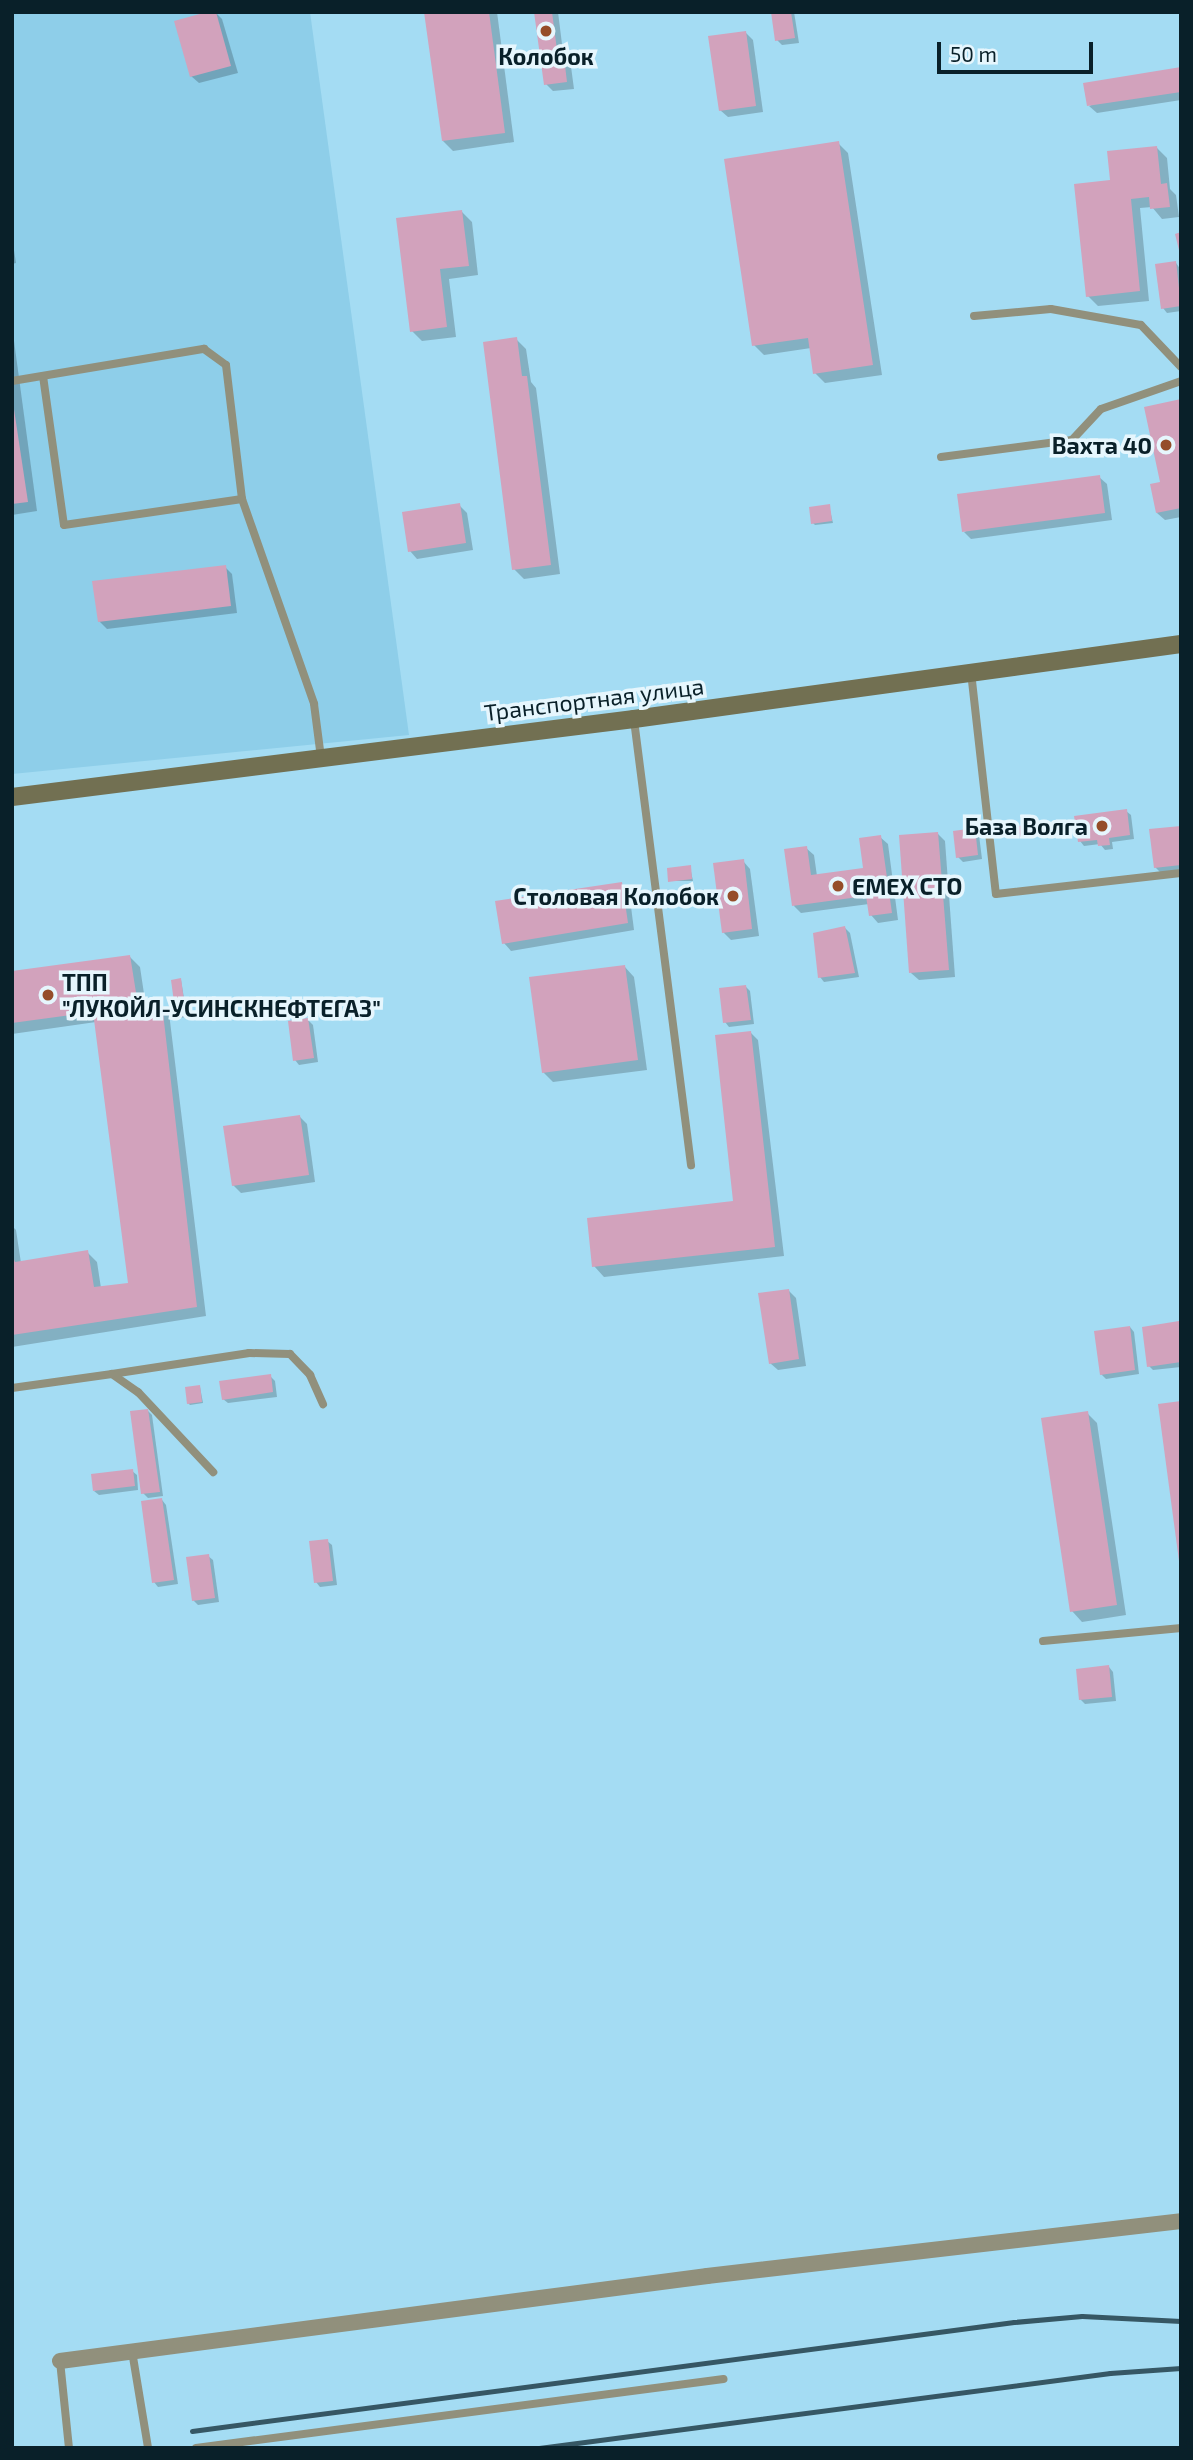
<!DOCTYPE html>
<html>
<head>
<meta charset="utf-8">
<style>
  body { margin:0 }
  #map { position:relative; width:1193px; height:2460px; overflow:hidden; background:#a4dcf3; font-family:"Exo 2",sans-serif }
  div>[style] { position:absolute }
  .built>* { inset:0; background:#8ecee9 }
  .shadow>* { inset:0; background:#0003 }
  .building>* { inset:0; background:#d2a2bc }
  .lane>* { height:8px; margin:-4px; padding:0 4px; transform-origin:4px; border-radius:4px; background:#91907c }
  .street>* { height:16px; margin:-8px; padding:0 8px; transform-origin:8px; border-radius:8px; background:#91907c }
  .secondary>* { height:18px; margin:-9px; padding:0 9px; transform-origin:9px; border-radius:9px; background:#727052 }
  .rail>* { height:5px; margin:-2.5px; padding:0 2.5px; transform-origin:2.5px; border-radius:2.5px; background:#365764 }
  .dots>* { width:19px; height:19px; translate:-50% -50%; box-sizing:border-box; border:4px solid #e6f6fd; border-radius:50% }
  span { translate:-50% -50%; white-space:nowrap; text-align:center; line-height:1.15; -webkit-text-stroke:7px #e6f6fd; paint-order:stroke }
  .poi-label { font-size:23px; color:#092029; font-weight:700 }
  .right { translate:-100% -50%; text-align:right }
  .left { translate:0 -50%; text-align:left }
  .street-label { font-size:23px; color:#092029 }
  .frame { position:absolute; inset:0; border:14px solid #092029; pointer-events:none }
  .scale { position:absolute; left:937px; top:42px; width:156px; height:32px; box-sizing:border-box; border:4px solid #092029; border-top:0; padding-left:9px; font-size:21px; line-height:24px; white-space:nowrap; color:#092029; -webkit-text-stroke:5px #e6f6fd; paint-order:stroke }
</style>
</head>
<body>
<div id="map">
  <div class="built">
    <div style="clip-path:polygon(12px 12px,310px 12px,409px 735px,12px 774px)"></div>
  </div>
  <div class="shadow">
    <div style="clip-path:polygon(215px 12px,222px 19px,238px 73px,199px 83px,191px 76px)"></div>
    <div style="clip-path:polygon(426px 12px,497px 12px,514px 142px,453px 151px,443px 141px)"></div>
    <div style="clip-path:polygon(536px 12px,558px 12px,563px 52px,570px 59px,574px 89px,553px 91px,546px 84px)"></div>
    <div style="clip-path:polygon(773px 12px,794px 12px,799px 43px,782px 45px,777px 40px)"></div>
    <div style="clip-path:polygon(745px 32px,753px 40px,763px 112px,728px 117px,720px 110px)"></div>
    <div style="clip-path:polygon(1181px 69px,1181px 100px,1097px 113px,1089px 106px)"></div>
    <div style="clip-path:polygon(838px 143px,848px 153px,882px 375px,825px 383px,815px 373px,811px 348px,764px 355px,754px 345px)"></div>
    <div style="clip-path:polygon(1157px 148px,1167px 158px,1170px 189px,1176px 195px,1179px 217px,1162px 219px,1152px 207px,1140px 208px,1149px 301px,1098px 306px,1088px 296px,1112px 182px)"></div>
    <div style="clip-path:polygon(462px 212px,472px 222px,478px 275px,449px 279px,456px 337px,422px 341px,412px 331px)"></div>
    <div style="clip-path:polygon(12px 237px,16px 263px,12px 264px)"></div>
    <div style="clip-path:polygon(1176px 263px,1181px 270px,1181px 311px,1167px 313px,1163px 308px)"></div>
    <div style="clip-path:polygon(12px 326px,37px 511px,12px 515px)"></div>
    <div style="clip-path:polygon(516px 339px,526px 349px,531px 382px,536px 388px,560px 574px,524px 579px,514px 569px)"></div>
    <div style="clip-path:polygon(1181px 401px,1181px 517px,1165px 520px,1157px 513px)"></div>
    <div style="clip-path:polygon(1099px 477px,1107px 484px,1112px 520px,971px 539px,964px 532px)"></div>
    <div style="clip-path:polygon(459px 505px,467px 513px,473px 550px,417px 559px,410px 551px)"></div>
    <div style="clip-path:polygon(829px 506px,833px 523px,815px 525px,813px 523px)"></div>
    <div style="clip-path:polygon(225px 567px,232px 574px,237px 613px,107px 629px,99px 621px)"></div>
    <div style="clip-path:polygon(1126px 811px,1131px 815px,1134px 839px,1112px 842px,1113px 849px,1105px 850px,1100px 844px,1084px 846px,1080px 841px)"></div>
    <div style="clip-path:polygon(1037px 825px,1040px 836px,1022px 837px)"></div>
    <div style="clip-path:polygon(1181px 827px,1181px 870px,1160px 872px,1155px 867px)"></div>
    <div style="clip-path:polygon(974px 830px,979px 835px,982px 859px,963px 862px,958px 857px)"></div>
    <div style="clip-path:polygon(938px 834px,945px 841px,955px 977px,919px 980px,911px 973px)"></div>
    <div style="clip-path:polygon(880px 837px,888px 844px,898px 920px,878px 923px,871px 915px,869px 904px,801px 913px,794px 906px,806px 848px,814px 855px,817px 876px,865px 870px)"></div>
    <div style="clip-path:polygon(743px 861px,750px 869px,759px 936px,731px 940px,723px 932px)"></div>
    <div style="clip-path:polygon(690px 867px,693px 881px,670px 881px)"></div>
    <div style="clip-path:polygon(621px 884px,629px 891px,634px 930px,511px 951px,504px 943px)"></div>
    <div style="clip-path:polygon(845px 928px,850px 933px,859px 977px,824px 982px,820px 977px)"></div>
    <div style="clip-path:polygon(130px 957px,140px 967px,146px 1007px,162px 1005px,169px 1013px,206px 1316px,12px 1347px,12px 1226px,16px 1230px,21px 1263px,87px 1252px,97px 1262px,101px 1288px,130px 1284px,96px 1022px,12px 1034px,12px 973px)"></div>
    <div style="clip-path:polygon(624px 966px,634px 977px,647px 1070px,553px 1082px,543px 1072px)"></div>
    <div style="clip-path:polygon(181px 980px,187px 1017px,179px 1018px,177px 1016px)"></div>
    <div style="clip-path:polygon(746px 987px,750px 991px,754px 1024px,729px 1027px,725px 1022px)"></div>
    <div style="clip-path:polygon(308px 1020px,313px 1025px,318px 1062px,299px 1065px,295px 1060px)"></div>
    <div style="clip-path:polygon(751px 1033px,758px 1040px,784px 1256px,604px 1277px,594px 1266px,735px 1203px)"></div>
    <div style="clip-path:polygon(300px 1117px,307px 1124px,315px 1182px,241px 1193px,233px 1185px)"></div>
    <div style="clip-path:polygon(788px 1290px,796px 1298px,806px 1366px,778px 1370px,770px 1363px)"></div>
    <div style="clip-path:polygon(1178px 1323px,1181px 1367px,1153px 1370px,1149px 1366px)"></div>
    <div style="clip-path:polygon(1130px 1327px,1134px 1332px,1139px 1374px,1106px 1379px,1101px 1374px)"></div>
    <div style="clip-path:polygon(270px 1376px,275px 1381px,277px 1397px,228px 1403px,223px 1399px)"></div>
    <div style="clip-path:polygon(200px 1387px,203px 1403px,190px 1405px,188px 1403px)"></div>
    <div style="clip-path:polygon(148px 1411px,152px 1415px,163px 1496px,148px 1498px,143px 1493px)"></div>
    <div style="clip-path:polygon(1087px 1413px,1097px 1423px,1126px 1615px,1082px 1622px,1072px 1611px)"></div>
    <div style="clip-path:polygon(132px 1471px,137px 1475px,138px 1490px,99px 1495px,94px 1491px)"></div>
    <div style="clip-path:polygon(162px 1500px,166px 1505px,178px 1584px,158px 1587px,154px 1582px)"></div>
    <div style="clip-path:polygon(327px 1541px,332px 1545px,337px 1585px,320px 1587px,316px 1582px)"></div>
    <div style="clip-path:polygon(208px 1556px,213px 1560px,219px 1602px,198px 1605px,193px 1600px)"></div>
    <div style="clip-path:polygon(1109px 1667px,1113px 1672px,1116px 1701px,1085px 1704px,1080px 1699px)"></div>
  </div>
  <div class="building">
    <div style="clip-path:polygon(207px 12px,216px 12px,231px 66px,190px 77px,174px 21px)"></div>
    <div style="clip-path:polygon(424px 12px,489px 12px,505px 133px,442px 141px)"></div>
    <div style="clip-path:polygon(534px 12px,552px 12px,557px 50px,563px 49px,567px 82px,544px 85px)"></div>
    <div style="clip-path:polygon(771px 12px,791px 12px,795px 38px,775px 41px)"></div>
    <div style="clip-path:polygon(746px 31px,756px 106px,719px 111px,708px 36px)"></div>
    <div style="clip-path:polygon(1181px 67px,1181px 92px,1087px 106px,1083px 83px)"></div>
    <div style="clip-path:polygon(839px 141px,873px 365px,813px 374px,808px 338px,752px 346px,724px 159px)"></div>
    <div style="clip-path:polygon(1157px 146px,1161px 184px,1167px 183px,1170px 207px,1150px 209px,1149px 197px,1131px 199px,1140px 291px,1086px 297px,1074px 184px,1110px 180px,1107px 151px)"></div>
    <div style="clip-path:polygon(462px 210px,469px 266px,440px 269px,447px 327px,410px 332px,396px 218px)"></div>
    <div style="clip-path:polygon(1181px 232px,1181px 254px,1180px 254px,1175px 234px)"></div>
    <div style="clip-path:polygon(1176px 261px,1181px 306px,1161px 309px,1155px 264px)"></div>
    <div style="clip-path:polygon(517px 337px,522px 376px,527px 376px,551px 565px,512px 570px,483px 342px)"></div>
    <div style="clip-path:polygon(12px 396px,28px 502px,12px 504px)"></div>
    <div style="clip-path:polygon(1181px 399px,1181px 508px,1156px 513px,1150px 484px,1160px 482px,1144px 407px)"></div>
    <div style="clip-path:polygon(1100px 475px,1105px 513px,962px 532px,957px 494px)"></div>
    <div style="clip-path:polygon(460px 503px,466px 543px,408px 552px,402px 512px)"></div>
    <div style="clip-path:polygon(830px 504px,832px 521px,811px 524px,809px 507px)"></div>
    <div style="clip-path:polygon(226px 565px,231px 606px,98px 622px,92px 581px)"></div>
    <div style="clip-path:polygon(1127px 809px,1130px 835px,1109px 838px,1110px 845px,1098px 846px,1097px 840px,1078px 842px,1074px 816px)"></div>
    <div style="clip-path:polygon(1037px 823px,1039px 835px,1020px 838px,1018px 826px)"></div>
    <div style="clip-path:polygon(1181px 826px,1181px 865px,1154px 868px,1149px 829px)"></div>
    <div style="clip-path:polygon(975px 828px,978px 855px,956px 858px,953px 831px)"></div>
    <div style="clip-path:polygon(938px 832px,949px 970px,909px 973px,899px 835px)"></div>
    <div style="clip-path:polygon(881px 835px,892px 913px,869px 916px,866px 896px,792px 906px,784px 849px,807px 846px,811px 875px,863px 868px,859px 838px)"></div>
    <div style="clip-path:polygon(744px 859px,752px 929px,722px 933px,713px 863px)"></div>
    <div style="clip-path:polygon(691px 865px,692px 879px,668px 882px,667px 868px)"></div>
    <div style="clip-path:polygon(622px 882px,628px 923px,502px 944px,495px 901px)"></div>
    <div style="clip-path:polygon(845px 926px,855px 973px,818px 978px,813px 933px)"></div>
    <div style="clip-path:polygon(130px 955px,138px 1005px,121px 1009px,162px 1004px,197px 1307px,12px 1335px,12px 1254px,15px 1262px,88px 1250px,94px 1287px,128px 1283px,93px 1012px,12px 1023px,12px 971px)"></div>
    <div style="clip-path:polygon(625px 965px,638px 1060px,542px 1073px,529px 977px)"></div>
    <div style="clip-path:polygon(181px 978px,186px 1016px,176px 1017px,171px 980px)"></div>
    <div style="clip-path:polygon(746px 985px,751px 1020px,723px 1023px,719px 988px)"></div>
    <div style="clip-path:polygon(308px 1018px,314px 1058px,293px 1061px,288px 1021px)"></div>
    <div style="clip-path:polygon(751px 1031px,775px 1247px,592px 1267px,587px 1218px,733px 1201px,715px 1035px)"></div>
    <div style="clip-path:polygon(300px 1115px,309px 1175px,232px 1186px,223px 1126px)"></div>
    <div style="clip-path:polygon(789px 1289px,799px 1359px,769px 1364px,758px 1293px)"></div>
    <div style="clip-path:polygon(1179px 1321px,1181px 1362px,1147px 1367px,1142px 1327px)"></div>
    <div style="clip-path:polygon(1130px 1326px,1135px 1370px,1100px 1375px,1094px 1331px)"></div>
    <div style="clip-path:polygon(271px 1374px,273px 1392px,222px 1400px,219px 1381px)"></div>
    <div style="clip-path:polygon(200px 1385px,202px 1402px,187px 1404px,185px 1387px)"></div>
    <div style="clip-path:polygon(1181px 1401px,1181px 1561px,1179px 1561px,1158px 1404px)"></div>
    <div style="clip-path:polygon(148px 1409px,160px 1492px,141px 1494px,130px 1411px)"></div>
    <div style="clip-path:polygon(1088px 1411px,1117px 1605px,1070px 1612px,1041px 1418px)"></div>
    <div style="clip-path:polygon(133px 1469px,135px 1486px,93px 1491px,91px 1474px)"></div>
    <div style="clip-path:polygon(162px 1498px,174px 1580px,152px 1583px,141px 1501px)"></div>
    <div style="clip-path:polygon(328px 1539px,333px 1581px,314px 1583px,309px 1541px)"></div>
    <div style="clip-path:polygon(209px 1554px,215px 1598px,192px 1601px,186px 1557px)"></div>
    <div style="clip-path:polygon(1109px 1665px,1112px 1697px,1079px 1700px,1076px 1669px)"></div>
  </div>
  <div class="lane">
    <div style="left:974px;top:316px;width:77px;rotate:-5.2deg"></div>
    <div style="left:1051px;top:309px;width:91px;rotate:10.1deg"></div>
    <div style="left:1141px;top:325px;width:58px;rotate:46.4deg"></div>
    <div style="left:43px;top:376px;width:150px;rotate:82deg"></div>
    <div style="left:64px;top:525px;width:180px;rotate:-8.3deg"></div>
    <div style="left:12px;top:381px;width:195px;rotate:-9.5deg"></div>
    <div style="left:204px;top:349px;width:27px;rotate:36deg"></div>
    <div style="left:226px;top:365px;width:135px;rotate:83.2deg"></div>
    <div style="left:242px;top:499px;width:217px;rotate:70.6deg"></div>
    <div style="left:314px;top:704px;width:54px;rotate:82.6deg"></div>
    <div style="left:941px;top:457px;width:132px;rotate:-7.4deg"></div>
    <div style="left:1072px;top:440px;width:42px;rotate:-46.9deg"></div>
    <div style="left:1101px;top:409px;width:85px;rotate:-19.3deg"></div>
    <div style="left:971px;top:672px;width:223px;rotate:83.6deg"></div>
    <div style="left:996px;top:894px;width:186px;rotate:-6.5deg"></div>
    <div style="left:634px;top:720px;width:449px;rotate:82.7deg"></div>
    <div style="left:112px;top:1374px;width:139px;rotate:-8.7deg"></div>
    <div style="left:249px;top:1353px;width:41px;rotate:1.4deg"></div>
    <div style="left:290px;top:1354px;width:29px;rotate:46deg"></div>
    <div style="left:310px;top:1375px;width:32px;rotate:66deg"></div>
    <div style="left:12px;top:1388px;width:101px;rotate:-8deg"></div>
    <div style="left:112px;top:1374px;width:32px;rotate:35deg"></div>
    <div style="left:138px;top:1392px;width:110px;rotate:46.8deg"></div>
    <div style="left:1043px;top:1641px;width:139px;rotate:-5.4deg"></div>
    <div style="left:132px;top:2351px;width:98px;rotate:80.6deg"></div>
    <div style="left:60px;top:2361px;width:87px;rotate:84.1deg"></div>
    <div style="left:196px;top:2448px;width:532px;rotate:-7.45deg"></div>
  </div>
  <div class="street">
    <div style="left:60px;top:2361px;width:653px;rotate:-7.48deg"></div>
    <div style="left:707px;top:2276px;width:477px;rotate:-6.6deg"></div>
  </div>
  <div class="secondary">
    <div style="left:12px;top:797px;width:627px;rotate:-7.15deg"></div>
    <div style="left:634px;top:719px;width:552px;rotate:-7.81deg"></div>
  </div>
  <div class="rail">
    <div style="left:192px;top:2431px;width:829px;rotate:-7.55deg"></div>
    <div style="left:1014px;top:2322px;width:68px;rotate:-5deg"></div>
    <div style="left:1082px;top:2316px;width:99px;rotate:2.9deg"></div>
    <div style="left:539px;top:2448px;width:576px;rotate:-7.48deg"></div>
    <div style="left:1110px;top:2373px;width:71px;rotate:-4deg"></div>
  </div>
  <div class="dots">
    <div style="left:546px;top:31px;background:#954d29"></div>
    <div style="left:1166px;top:445px;background:#954d29"></div>
    <div style="left:1102px;top:826px;background:#954d29"></div>
    <div style="left:838px;top:886px;background:#954d29"></div>
    <div style="left:733px;top:896px;background:#954d29"></div>
    <div style="left:48px;top:995px;background:#954d29"></div>
  </div>
  <div class="poi-label">
    <span style="left:546px;top:56px">Колобок</span>
    <span class="right" style="left:1152px;top:445px">Вахта 40</span>
    <span class="right" style="left:1088px;top:826px">База Волга</span>
    <span class="left" style="left:852px;top:886px">EMEX СТО</span>
    <span class="right" style="left:719px;top:896px">Столовая Колобок</span>
    <span class="left" style="left:62px;top:995px">ТПП<br>"ЛУКОЙЛ-УСИНСКНЕФТЕГАЗ"</span>
  </div>
  <div class="street-label">
    <span style="left:594px;top:699px;rotate:-7deg">Транспортная улица</span>
  </div>
  <div class="frame"></div>
  <div class="scale">50 m</div>
</div>
</body>
</html>
